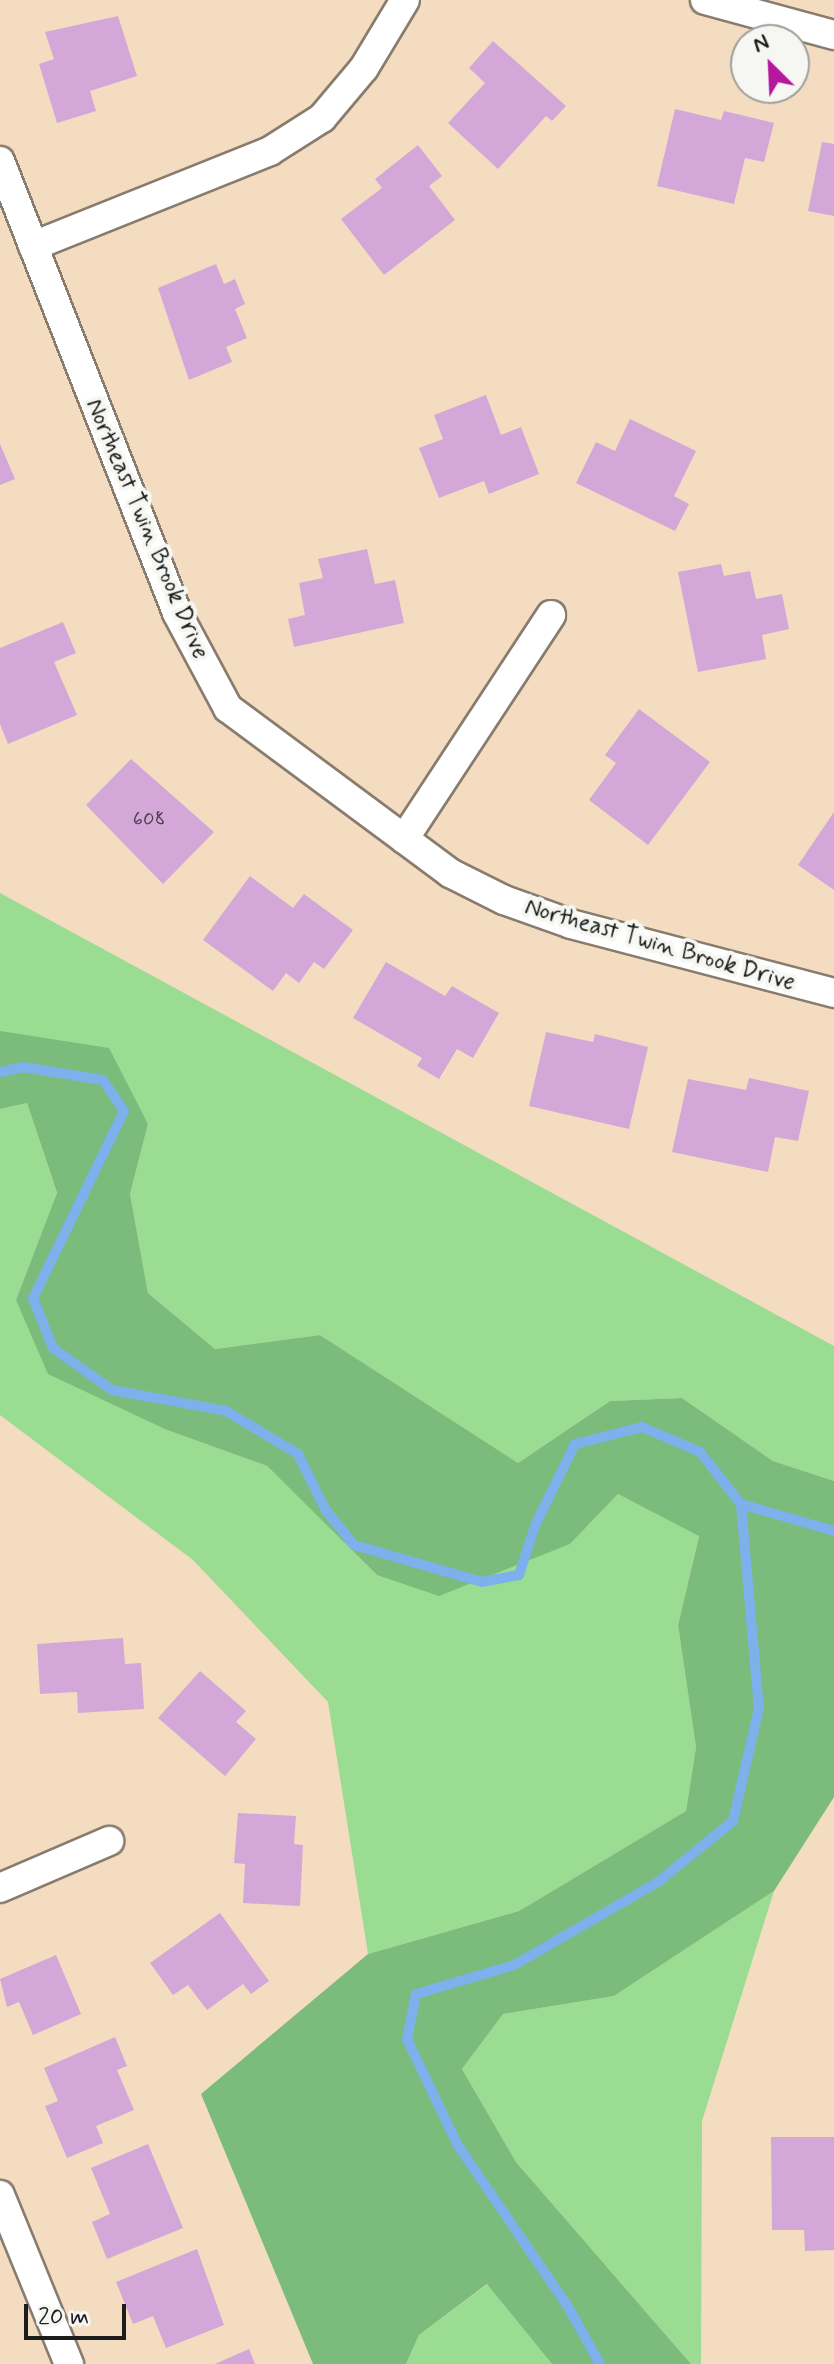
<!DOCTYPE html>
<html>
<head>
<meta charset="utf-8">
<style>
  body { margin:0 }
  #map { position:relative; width:834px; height:2364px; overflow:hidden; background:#f4dcc0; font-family:Mynerve,sans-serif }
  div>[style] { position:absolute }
  .green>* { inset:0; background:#9adc92 }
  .forest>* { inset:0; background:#7bbc7c }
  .stream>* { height:10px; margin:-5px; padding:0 5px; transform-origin:5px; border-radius:5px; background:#7eb0eb }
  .building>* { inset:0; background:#d3a8d8 }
  .roads { filter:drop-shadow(2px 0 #887c6e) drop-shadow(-2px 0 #887c6e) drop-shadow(0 2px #887c6e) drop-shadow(0 -2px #887c6e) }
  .minor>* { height:28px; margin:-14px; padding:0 14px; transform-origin:14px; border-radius:14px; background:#fff }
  span { translate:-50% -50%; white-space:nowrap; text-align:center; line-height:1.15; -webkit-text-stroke:8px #f6f6f2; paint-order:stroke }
  .number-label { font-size:20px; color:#4a3f4b }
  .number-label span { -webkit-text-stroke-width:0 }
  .street-label { font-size:24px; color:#1c1c1c }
  .north { position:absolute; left:730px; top:24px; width:80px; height:80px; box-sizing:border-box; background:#f6f6f2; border:2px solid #9f9f9c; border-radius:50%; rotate:336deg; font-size:22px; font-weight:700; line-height:32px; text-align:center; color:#1c1c1c }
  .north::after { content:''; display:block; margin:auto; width:28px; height:36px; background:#b5179e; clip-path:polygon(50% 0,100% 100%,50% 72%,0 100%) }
  .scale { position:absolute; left:24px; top:2304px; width:102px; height:36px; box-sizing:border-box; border:4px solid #1c1c1c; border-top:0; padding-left:10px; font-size:24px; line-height:28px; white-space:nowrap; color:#1c1c1c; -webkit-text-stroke:6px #f6f6f2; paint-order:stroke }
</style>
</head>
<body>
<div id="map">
  <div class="green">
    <div style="clip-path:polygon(0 893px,834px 1346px,834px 1481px,773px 1461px,682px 1398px,610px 1401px,518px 1463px,320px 1335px,215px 1349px,148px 1293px,130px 1194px,148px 1124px,0 1031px)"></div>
    <div style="clip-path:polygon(27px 1103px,57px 1194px,16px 1300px,167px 1430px,267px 1466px,377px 1575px,570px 1544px,618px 1494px,699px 1535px,678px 1625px,696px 1747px,686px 1811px,519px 1911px,368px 1954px,328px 1702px,193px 1560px,0 1415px,0 1109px)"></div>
    <div style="clip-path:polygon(774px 1891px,702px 2121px,701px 2364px,691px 2364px,516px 2162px,462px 2069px,503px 2014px,614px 1996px)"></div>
    <div style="clip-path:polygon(488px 2284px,552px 2364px,406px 2364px,419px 2335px)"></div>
  </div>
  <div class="forest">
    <div style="clip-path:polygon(0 1031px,109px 1048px,148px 1124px,130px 1194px,148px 1293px,215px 1349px,320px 1335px,518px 1463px,610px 1401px,682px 1398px,773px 1461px,834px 1481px,834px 1797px,774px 1891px,614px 1996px,503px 2014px,462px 2069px,516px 2162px,691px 2364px,552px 2364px,487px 2284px,419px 2335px,406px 2364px,313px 2364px,201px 2094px,368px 1954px,519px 1911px,686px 1811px,696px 1747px,678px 1625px,699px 1536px,618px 1494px,570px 1544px,439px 1596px,377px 1575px,267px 1466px,167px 1430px,48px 1374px,16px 1300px,57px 1193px,27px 1103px,0 1109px)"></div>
  </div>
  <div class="stream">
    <div style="left:0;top:1072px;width:24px;rotate:-12deg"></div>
    <div style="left:23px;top:1067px;width:81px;rotate:9.2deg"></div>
    <div style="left:103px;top:1080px;width:37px;rotate:56deg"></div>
    <div style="left:124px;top:1111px;width:208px;rotate:115.9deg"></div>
    <div style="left:33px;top:1298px;width:54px;rotate:68.2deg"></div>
    <div style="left:53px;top:1348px;width:72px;rotate:35.4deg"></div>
    <div style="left:112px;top:1390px;width:116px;rotate:10.4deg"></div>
    <div style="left:226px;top:1411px;width:84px;rotate:30.8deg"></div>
    <div style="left:298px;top:1454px;width:61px;rotate:63.9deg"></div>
    <div style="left:325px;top:1509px;width:46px;rotate:51.1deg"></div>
    <div style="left:354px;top:1545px;width:133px;rotate:16.1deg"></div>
    <div style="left:482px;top:1582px;width:38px;rotate:-11deg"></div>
    <div style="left:519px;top:1575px;width:55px;rotate:-71.9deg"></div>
    <div style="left:536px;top:1523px;width:88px;rotate:-63.7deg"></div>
    <div style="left:575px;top:1444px;width:69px;rotate:-14.2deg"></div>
    <div style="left:642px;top:1427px;width:63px;rotate:23.3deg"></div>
    <div style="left:700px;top:1452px;width:66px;rotate:51.7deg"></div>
    <div style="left:741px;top:1504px;width:205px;rotate:85deg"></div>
    <div style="left:759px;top:1708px;width:116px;rotate:103deg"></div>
    <div style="left:733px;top:1821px;width:97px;rotate:140.9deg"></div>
    <div style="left:658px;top:1882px;width:166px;rotate:150deg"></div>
    <div style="left:514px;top:1965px;width:102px;rotate:163.5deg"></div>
    <div style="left:416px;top:1994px;width:46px;rotate:101.3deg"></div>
    <div style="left:407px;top:2039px;width:116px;rotate:64.5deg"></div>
    <div style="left:457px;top:2144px;width:195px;rotate:55.7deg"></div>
    <div style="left:567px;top:2305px;width:68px;rotate:60.8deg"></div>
    <div style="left:741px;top:1504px;width:97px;rotate:16.2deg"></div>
  </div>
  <div class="building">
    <div style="clip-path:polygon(118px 16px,137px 76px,90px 91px,96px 111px,57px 123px,39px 64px,54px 59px,45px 32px)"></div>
    <div style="clip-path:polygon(493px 41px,566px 106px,552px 121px,546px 116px,498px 169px,448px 123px,485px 83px,469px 68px)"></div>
    <div style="clip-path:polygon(675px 109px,721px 120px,724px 111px,774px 123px,764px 162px,745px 158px,734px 204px,657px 186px)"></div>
    <div style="clip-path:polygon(822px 142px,834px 144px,834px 216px,808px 211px)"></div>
    <div style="clip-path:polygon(418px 145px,442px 176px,429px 186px,455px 220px,384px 275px,341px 219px,382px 188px,375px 179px)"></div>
    <div style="clip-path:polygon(216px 264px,224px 284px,235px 279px,245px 304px,235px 309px,247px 338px,226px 347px,232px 362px,189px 380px,158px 288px)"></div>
    <div style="clip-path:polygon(486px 395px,501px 435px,521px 427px,539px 474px,489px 494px,484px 481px,439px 498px,419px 448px,443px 439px,434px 415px)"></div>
    <div style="clip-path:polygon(630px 419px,696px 451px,674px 496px,689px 504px,675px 531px,576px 483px,596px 442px,615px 451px)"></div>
    <div style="clip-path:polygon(0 444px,15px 479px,0 485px)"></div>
    <div style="clip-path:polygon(367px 549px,375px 584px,395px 580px,404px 623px,294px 647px,288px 619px,305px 615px,299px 583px,323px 578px,318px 559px)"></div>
    <div style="clip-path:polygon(721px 564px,724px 576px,750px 571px,756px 599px,782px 594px,789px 629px,762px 635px,766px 659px,698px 672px,678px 572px)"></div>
    <div style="clip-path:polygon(63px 622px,76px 653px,54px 662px,77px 715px,8px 744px,0 724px,0 648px)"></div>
    <div style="clip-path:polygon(639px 709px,710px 762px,648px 845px,589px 800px,616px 763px,605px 755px)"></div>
    <div style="clip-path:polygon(131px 759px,214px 832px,163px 884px,86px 805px)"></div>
    <div style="clip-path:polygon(834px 812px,834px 890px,798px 865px)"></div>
    <div style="clip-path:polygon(250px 876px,293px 908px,304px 894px,353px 930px,324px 969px,314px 962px,299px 983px,286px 973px,273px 991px,203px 940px)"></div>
    <div style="clip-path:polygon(386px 962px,445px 996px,452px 986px,499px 1013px,473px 1058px,457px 1049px,439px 1079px,417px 1066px,422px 1058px,353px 1018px)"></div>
    <div style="clip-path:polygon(546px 1032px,593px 1042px,595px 1034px,648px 1047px,629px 1129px,529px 1106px)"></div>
    <div style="clip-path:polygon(749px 1078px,809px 1091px,798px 1141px,775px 1137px,768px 1172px,672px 1152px,688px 1079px,746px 1090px)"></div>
    <div style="clip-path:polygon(123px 1638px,125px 1664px,141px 1663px,144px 1709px,78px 1713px,77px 1692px,40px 1694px,37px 1644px)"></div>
    <div style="clip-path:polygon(200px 1671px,246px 1711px,236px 1722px,256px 1739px,225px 1776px,158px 1718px)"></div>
    <div style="clip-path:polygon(238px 1813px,296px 1816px,294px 1844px,303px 1845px,300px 1906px,243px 1903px,245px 1864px,234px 1863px)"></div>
    <div style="clip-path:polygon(220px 1913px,269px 1981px,251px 1994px,243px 1984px,207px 2010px,188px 1985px,173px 1995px,150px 1963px)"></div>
    <div style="clip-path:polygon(56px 1955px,81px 2014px,33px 2035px,19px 2002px,7px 2007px,0 1979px)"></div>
    <div style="clip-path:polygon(115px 2037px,127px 2066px,117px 2070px,134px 2110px,96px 2126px,103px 2143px,67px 2158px,45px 2106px,58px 2101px,44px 2068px)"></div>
    <div style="clip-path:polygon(771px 2137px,834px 2137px,834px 2250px,805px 2251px,804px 2230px,772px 2230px)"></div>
    <div style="clip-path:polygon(148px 2144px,183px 2228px,107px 2259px,92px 2222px,110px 2214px,91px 2168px)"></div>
    <div style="clip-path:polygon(197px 2249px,224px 2325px,166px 2348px,153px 2316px,133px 2324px,116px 2282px)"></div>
    <div style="clip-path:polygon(249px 2349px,255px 2364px,215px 2364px)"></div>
  </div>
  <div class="roads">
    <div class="minor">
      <div style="left:705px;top:0;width:134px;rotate:15.2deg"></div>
      <div style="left:0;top:161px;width:485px;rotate:68.6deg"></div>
      <div style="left:177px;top:613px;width:108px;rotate:61.8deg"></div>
      <div style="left:228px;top:708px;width:277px;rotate:36.6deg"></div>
      <div style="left:450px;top:873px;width:60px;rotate:26.6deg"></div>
      <div style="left:504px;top:900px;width:71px;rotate:19.7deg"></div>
      <div style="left:571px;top:924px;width:272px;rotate:14.7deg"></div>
      <div style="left:33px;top:246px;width:255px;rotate:-21.8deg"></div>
      <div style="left:270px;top:151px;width:62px;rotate:-32.4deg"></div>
      <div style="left:322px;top:118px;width:65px;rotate:-50deg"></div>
      <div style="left:364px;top:68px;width:79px;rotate:-58.9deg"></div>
      <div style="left:404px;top:839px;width:268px;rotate:-56.7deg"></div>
      <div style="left:0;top:1888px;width:119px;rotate:-23.3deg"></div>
      <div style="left:0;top:2195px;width:183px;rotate:67.8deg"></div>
    </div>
  </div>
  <div class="number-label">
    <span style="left:149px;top:819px">608</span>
  </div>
  <div class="street-label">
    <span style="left:147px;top:529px;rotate:67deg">Northeast Twin Brook Drive</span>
    <span style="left:660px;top:945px;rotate:16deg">Northeast Twin Brook Drive</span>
  </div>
  <div class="north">N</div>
  <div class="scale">20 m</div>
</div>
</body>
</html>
